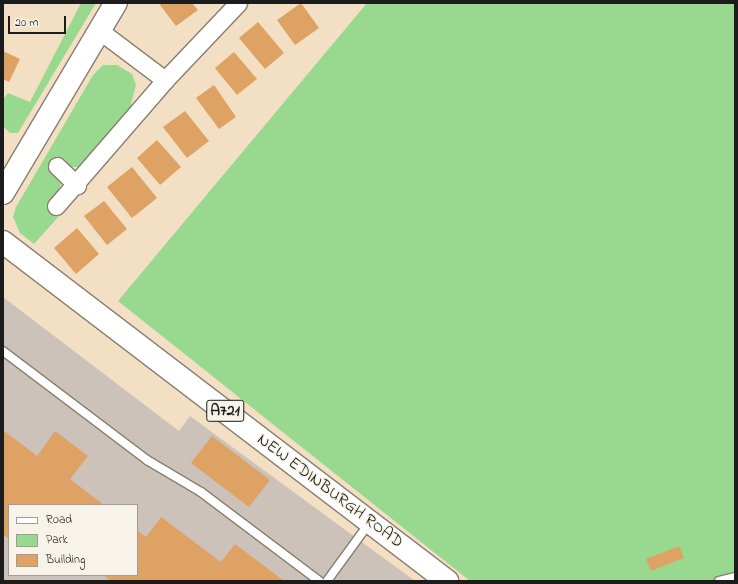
<!DOCTYPE html>
<html>
<head>
<meta charset="utf-8">
<style>
  body { margin:0 }
  #map { position:relative; width:738px; height:584px; overflow:hidden; background:#f3dfc3; font-family:"Indie Flower",sans-serif }
  div>[style] { position:absolute }
  .industrial>* { inset:0; background:#cdc2b9 }
  .green>* { inset:0; background:#99d98f }
  .building>* { inset:0; background:#dda264 }
  .roads { filter:drop-shadow(1px 0 #887e70) drop-shadow(-1px 0 #887e70) drop-shadow(0 1px #887e70) drop-shadow(0 -1px #887e70) }
  .lane>* { height:8px; margin:-4px; padding:0 4px; transform-origin:4px; border-radius:4px; background:#fff }
  .street>* { height:17px; margin:-8.5px; padding:0 8.5px; transform-origin:8.5px; border-radius:8.5px; background:#fff }
  .secondary>* { height:22px; margin:-11px; padding:0 11px; transform-origin:11px; border-radius:11px; background:#fff }
  .primary>* { height:22px; margin:-11px; padding:0 11px; transform-origin:11px; border-radius:11px; background:#fff }
  span { translate:-50% -50%; white-space:nowrap; text-align:center; line-height:1.15; -webkit-text-stroke:3px #f7f3e8; paint-order:stroke }
  .shield-label span { padding:1px 3px; background:#f7f3e8; border:1px solid; border-radius:3px; -webkit-text-stroke-width:0 }
  .shield-label { font-size:16px; color:#1c1c1c; font-weight:700 }
  .street-label { font-size:17px; color:#1c1c1c }
  .frame { position:absolute; inset:0; border:4px solid #1c1c1c; pointer-events:none }
  .legend { position:absolute; left:8px; top:504px; width:130px; height:72px; box-sizing:border-box; background:#f7f3e8; border:1px solid #9f9d96; margin:0; padding:5px 7px; list-style:none; font-size:12px; color:#1c1c1c }
  .legend li { display:flex; align-items:center; gap:8px; height:20px }
  .legend b { width:20px; border:1px solid #9f9d96 }
  .scale { position:absolute; left:8px; top:16px; width:58px; height:18px; box-sizing:border-box; border:2px solid #1c1c1c; border-top:0; padding-left:5px; font-size:12px; line-height:14px; white-space:nowrap; color:#1c1c1c; -webkit-text-stroke:3px #f7f3e8; paint-order:stroke }
</style>
</head>
<body>
<div id="map">
  <div class="industrial">
    <div style="clip-path:polygon(evenodd,3px 297px,179px 431px,190px 416px,415px 581px,3px 581px,3px 297px,9px 505px,137px 505px,137px 575px,9px 575px,9px 505px)"></div>
  </div>
  <div class="green">
    <div style="clip-path:polygon(81px 3px,96px 3px,18px 133px,10px 133px,3px 126px,3px 100px,8px 93px,30px 102px)"></div>
    <div style="clip-path:polygon(367px 3px,735px 3px,735px 581px,470px 581px,118px 301px)"></div>
    <div style="clip-path:polygon(103px 65px,117px 65px,132px 74px,136px 85px,131px 104px,134px 108px,80px 167px,72px 167px,59px 158px,49px 169px,61px 184px,58px 192px,48px 204px,60px 215px,34px 244px,20px 233px,13px 217px,16px 207px,93px 75px)"></div>
  </div>
  <div class="building">
    <div style="clip-path:polygon(162px 3px,192px 3px,198px 10px,176px 26px,160px 5px)"></div>
    <div style="clip-path:polygon(301px 3px,319px 28px,295px 45px,277px 20px)"></div>
    <div style="clip-path:polygon(258px 22px,284px 53px,265px 69px,239px 38px)"></div>
    <div style="clip-path:polygon(3px 51px,20px 59px,9px 82px,3px 79px)"></div>
    <div style="clip-path:polygon(234px 52px,257px 79px,237px 95px,215px 68px)"></div>
    <div style="clip-path:polygon(214px 85px,236px 117px,219px 129px,196px 98px)"></div>
    <div style="clip-path:polygon(185px 111px,209px 141px,187px 158px,163px 127px)"></div>
    <div style="clip-path:polygon(157px 140px,181px 167px,160px 185px,137px 158px)"></div>
    <div style="clip-path:polygon(132px 167px,157px 198px,132px 218px,107px 187px)"></div>
    <div style="clip-path:polygon(104px 201px,127px 229px,107px 245px,84px 216px)"></div>
    <div style="clip-path:polygon(77px 228px,99px 254px,76px 274px,54px 248px)"></div>
    <div style="clip-path:polygon(3px 430px,37px 456px,55px 431px,88px 456px,70px 479px,104px 505px,9px 505px,9px 539px,3px 534px)"></div>
    <div style="clip-path:polygon(212px 436px,270px 480px,249px 507px,191px 463px)"></div>
    <div style="clip-path:polygon(161px 517px,221px 562px,235px 544px,284px 581px,111px 581px,103px 575px,137px 575px,137px 530px,146px 537px)"></div>
    <div style="clip-path:polygon(679px 546px,684px 558px,651px 571px,646px 559px)"></div>
  </div>
  <div class="roads">
    <div class="lane">
      <div style="left:3px;top:351px;width:181px;rotate:37.1deg"></div>
      <div style="left:147px;top:460px;width:63px;rotate:30.7deg"></div>
      <div style="left:201px;top:492px;width:148px;rotate:37deg"></div>
      <div style="left:327px;top:581px;width:73px;rotate:-53.9deg"></div>
      <div style="left:719px;top:581px;width:16px;rotate:-14deg"></div>
    </div>
    <div class="street">
      <div style="left:165px;top:80px;width:106px;rotate:-46.5deg"></div>
      <div style="left:57px;top:166px;width:28px;rotate:44deg"></div>
      <div style="left:56px;top:206px;width:167px;rotate:-49.1deg"></div>
      <div style="left:165px;top:80px;width:81px;rotate:-143deg"></div>
    </div>
    <div class="secondary">
      <div style="left:3px;top:193px;width:221px;rotate:-59.3deg"></div>
    </div>
    <div class="primary">
      <div style="left:3px;top:242px;width:559px;rotate:37.36deg"></div>
    </div>
  </div>
  <div class="shield-label">
    <span style="left:225px;top:411px">A721</span>
  </div>
  <div class="street-label">
    <span style="left:330px;top:491px;rotate:37deg">NEW EDINBURGH ROAD</span>
  </div>
  <div class="frame"></div>
  <ul class="legend">
  <li><b style="height:5px;background:#fff"></b>Road</li>
  <li><b style="height:11px;background:#99d98f"></b>Park</li>
  <li><b style="height:11px;background:#dda264"></b>Building</li>
  </ul>
  <div class="scale">20 m</div>
</div>
</body>
</html>
